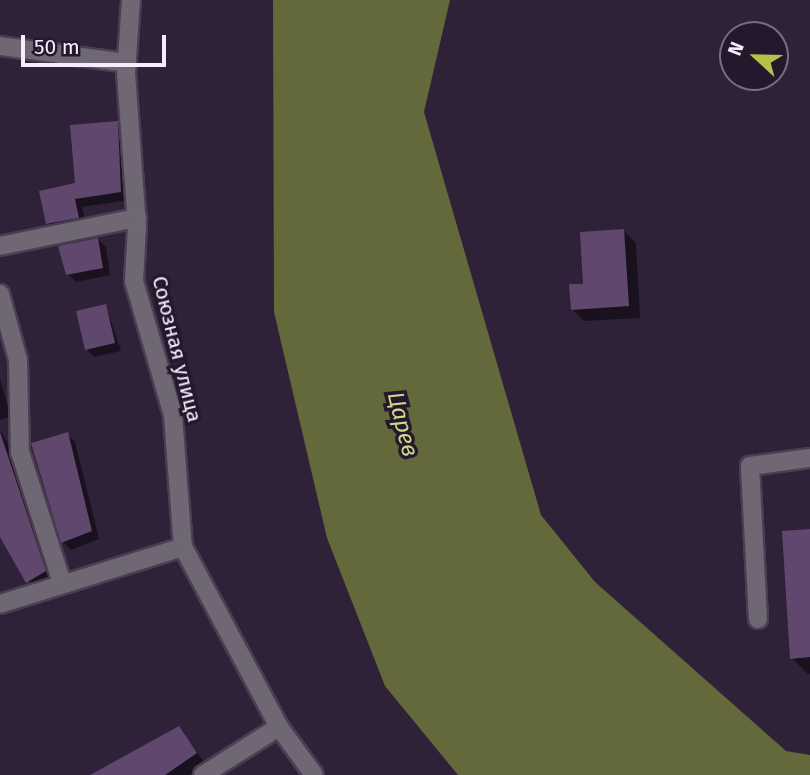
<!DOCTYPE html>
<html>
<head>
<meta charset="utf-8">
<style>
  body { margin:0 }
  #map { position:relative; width:810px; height:775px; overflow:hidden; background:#2f2138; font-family:"Fira Sans",sans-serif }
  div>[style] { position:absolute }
  .water>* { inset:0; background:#63693a }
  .shadow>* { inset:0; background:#0007 }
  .building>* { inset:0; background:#60476e }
  .roads { filter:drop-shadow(2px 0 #4b3e53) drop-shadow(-2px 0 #4b3e53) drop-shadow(0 2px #4b3e53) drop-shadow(0 -2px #4b3e53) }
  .street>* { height:18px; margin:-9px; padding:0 9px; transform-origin:9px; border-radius:9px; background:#6f6874 }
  span { translate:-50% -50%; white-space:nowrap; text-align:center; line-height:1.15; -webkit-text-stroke:7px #25182d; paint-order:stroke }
  .street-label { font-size:21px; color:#f6edfc }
  .water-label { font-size:23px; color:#ced88c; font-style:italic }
  .north { position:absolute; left:719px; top:21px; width:70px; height:70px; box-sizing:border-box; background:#25182d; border:2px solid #796d80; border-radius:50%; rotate:292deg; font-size:19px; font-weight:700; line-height:28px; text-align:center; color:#f6edfc }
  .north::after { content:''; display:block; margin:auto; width:24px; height:32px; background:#b5c249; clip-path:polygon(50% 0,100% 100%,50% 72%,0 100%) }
  .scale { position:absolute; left:21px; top:35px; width:145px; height:32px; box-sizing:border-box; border:4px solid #f6edfc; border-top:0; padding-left:9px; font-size:21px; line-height:24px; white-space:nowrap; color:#f6edfc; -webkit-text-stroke:5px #25182d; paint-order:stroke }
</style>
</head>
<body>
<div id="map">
  <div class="water">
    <div style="clip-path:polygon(273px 0,450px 0,424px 112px,541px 515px,595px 582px,786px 751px,810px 755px,810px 775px,458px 775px,385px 686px,327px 538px,274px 312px)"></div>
  </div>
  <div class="shadow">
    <div style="clip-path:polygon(117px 123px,125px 131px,129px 200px,82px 207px,86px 226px,55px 231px,47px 223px)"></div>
    <div style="clip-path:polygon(624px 231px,636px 243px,640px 318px,584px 321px,572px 309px)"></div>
    <div style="clip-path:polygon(98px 239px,106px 247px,110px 275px,76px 282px,68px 274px)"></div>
    <div style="clip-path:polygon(106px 306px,121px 351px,94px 357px,87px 349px)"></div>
    <div style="clip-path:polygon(0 379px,11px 417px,0 420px)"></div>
    <div style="clip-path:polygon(0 430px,16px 456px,53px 579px,35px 590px,0 532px)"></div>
    <div style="clip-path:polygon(67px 434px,75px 442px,99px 539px,71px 550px,63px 542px)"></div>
    <div style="clip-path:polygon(810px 531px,810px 674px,808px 674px,792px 658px)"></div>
    <div style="clip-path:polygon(178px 728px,206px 764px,189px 775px,99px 775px)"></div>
  </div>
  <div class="building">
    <div style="clip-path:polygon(118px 121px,121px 192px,75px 199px,79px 218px,46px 224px,39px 191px,75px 183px,70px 125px)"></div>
    <div style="clip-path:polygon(624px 229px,629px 306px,571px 310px,569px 284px,583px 284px,580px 232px)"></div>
    <div style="clip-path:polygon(98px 238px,103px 268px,66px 275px,58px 246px)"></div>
    <div style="clip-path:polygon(106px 304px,115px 343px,85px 350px,76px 311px)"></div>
    <div style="clip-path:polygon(0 432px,46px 571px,26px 583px,0 537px)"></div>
    <div style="clip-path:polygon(68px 432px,92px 531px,61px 543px,31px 443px)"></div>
    <div style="clip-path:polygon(810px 529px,810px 657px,790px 659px,782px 531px)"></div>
    <div style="clip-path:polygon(179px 726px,197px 753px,165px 775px,90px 775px)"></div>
  </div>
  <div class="roads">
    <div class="street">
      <div style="left:131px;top:0;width:73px;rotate:93.9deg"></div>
      <div style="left:126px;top:73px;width:153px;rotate:85.9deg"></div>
      <div style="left:137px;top:226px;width:55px;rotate:93.1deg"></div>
      <div style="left:134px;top:281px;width:140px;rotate:73.8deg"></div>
      <div style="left:173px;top:415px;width:132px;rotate:85.7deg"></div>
      <div style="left:183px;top:547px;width:204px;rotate:61.9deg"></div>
      <div style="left:279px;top:727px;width:59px;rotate:53.9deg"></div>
      <div style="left:0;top:46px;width:128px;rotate:7.6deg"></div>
      <div style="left:0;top:246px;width:140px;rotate:-11.6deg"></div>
      <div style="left:0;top:294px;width:68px;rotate:74.7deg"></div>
      <div style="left:18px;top:360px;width:92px;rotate:88.8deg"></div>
      <div style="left:20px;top:452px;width:138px;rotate:72.2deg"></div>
      <div style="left:0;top:604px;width:192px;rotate:-17.3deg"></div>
      <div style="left:758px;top:619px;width:153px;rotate:-93deg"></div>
      <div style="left:750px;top:466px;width:61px;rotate:-7.6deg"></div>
      <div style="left:203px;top:775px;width:90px;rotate:-32.3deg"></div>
    </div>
  </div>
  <div class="street-label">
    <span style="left:177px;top:349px;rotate:76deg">Союзная улица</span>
  </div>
  <div class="water-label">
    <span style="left:403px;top:424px;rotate:76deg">Царев</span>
  </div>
  <div class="north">N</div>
  <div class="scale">50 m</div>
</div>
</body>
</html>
